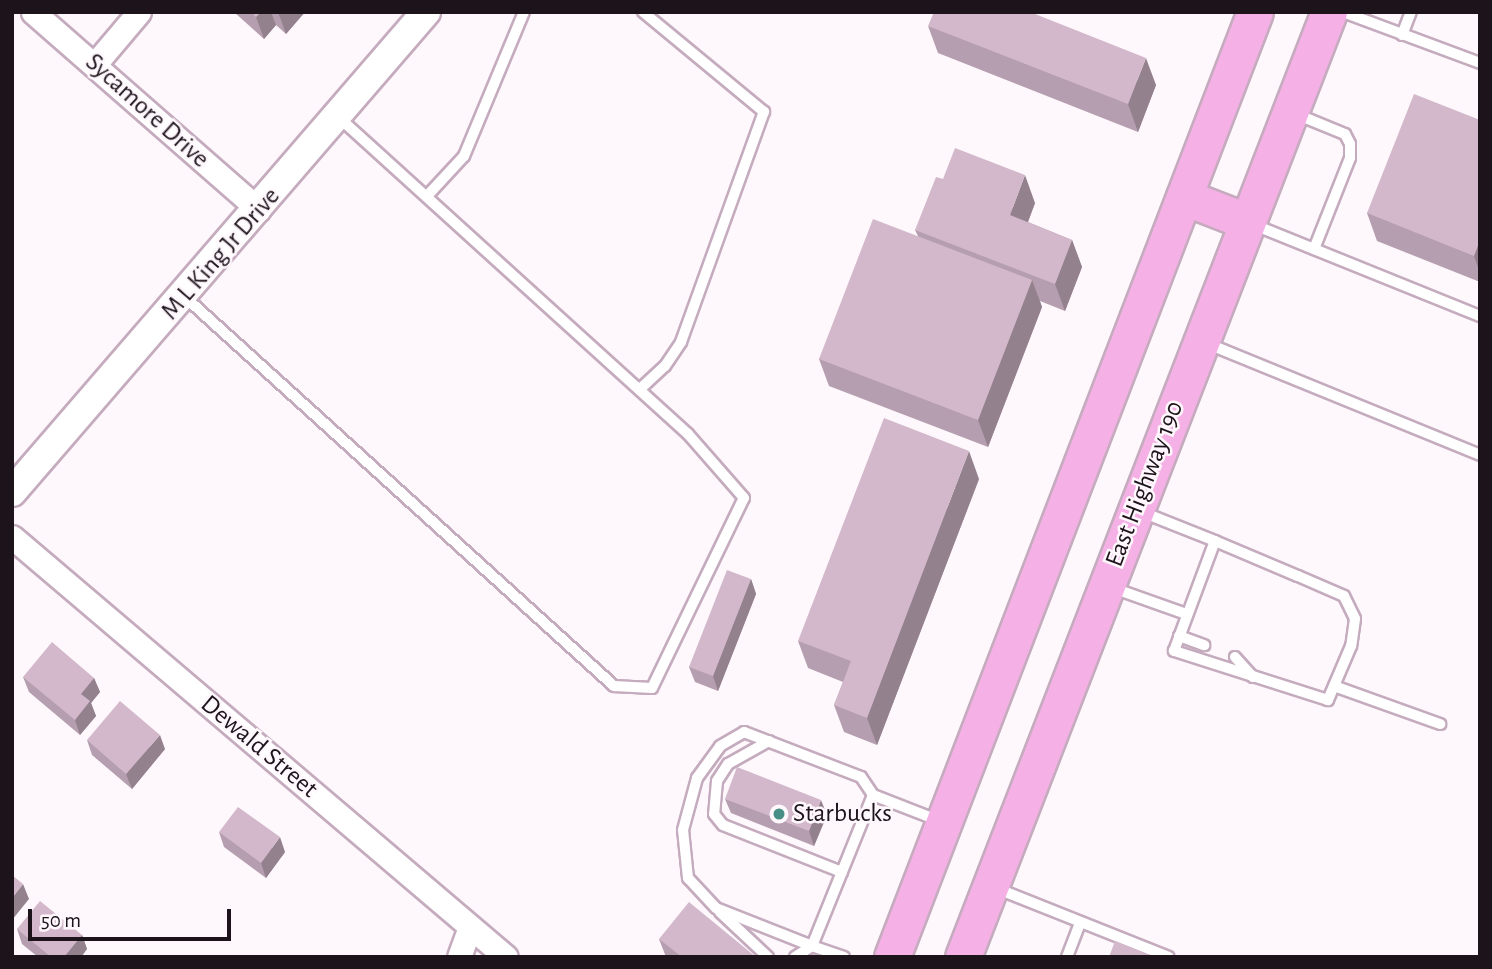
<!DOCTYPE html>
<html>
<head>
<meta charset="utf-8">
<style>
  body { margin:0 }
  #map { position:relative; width:1492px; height:969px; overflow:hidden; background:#fef8fc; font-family:"Alegreya Sans",sans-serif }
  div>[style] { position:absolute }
  .roads { filter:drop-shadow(2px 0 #c5abbe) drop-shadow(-2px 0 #c5abbe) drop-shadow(0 2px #c5abbe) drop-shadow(0 -2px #c5abbe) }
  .service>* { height:10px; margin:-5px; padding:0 5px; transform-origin:5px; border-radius:5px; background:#fff }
  .minor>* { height:23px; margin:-11.5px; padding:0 11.5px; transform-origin:11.5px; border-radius:11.5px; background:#fff }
  .tertiary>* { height:28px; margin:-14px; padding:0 14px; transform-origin:14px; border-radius:14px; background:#fff }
  .primary>* { height:35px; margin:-17.5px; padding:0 17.5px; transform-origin:17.5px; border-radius:17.5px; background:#f5b0e5 }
  .wall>* { inset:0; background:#b59eaf }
  .shaded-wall>* { inset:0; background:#94818e }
  .building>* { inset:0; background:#d3b8cb }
  .dots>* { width:19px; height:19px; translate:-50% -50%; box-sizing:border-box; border:4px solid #fef8fc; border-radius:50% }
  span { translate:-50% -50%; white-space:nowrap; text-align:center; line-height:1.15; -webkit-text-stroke:5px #fef8fc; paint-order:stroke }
  .street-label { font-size:26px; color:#1d141b }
  .poi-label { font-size:26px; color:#1d141b }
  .left { translate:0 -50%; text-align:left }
  .frame { position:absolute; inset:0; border:14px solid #1d141b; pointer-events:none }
  .scale { position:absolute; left:28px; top:909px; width:203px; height:32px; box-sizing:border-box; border:4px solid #1d141b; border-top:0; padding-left:9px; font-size:21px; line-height:24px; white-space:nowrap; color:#1d141b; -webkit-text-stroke:5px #fef8fc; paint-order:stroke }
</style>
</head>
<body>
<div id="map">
  <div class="roads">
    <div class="service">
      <div style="left:1343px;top:12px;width:146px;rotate:20.4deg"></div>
      <div style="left:1402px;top:35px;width:25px;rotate:-69deg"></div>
      <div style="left:1296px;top:114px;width:53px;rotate:22.2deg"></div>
      <div style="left:1345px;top:134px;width:11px;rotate:63deg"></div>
      <div style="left:1350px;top:144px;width:14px;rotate:90deg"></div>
      <div style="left:1350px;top:158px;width:98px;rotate:111.6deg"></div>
      <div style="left:427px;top:196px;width:54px;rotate:-47.2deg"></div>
      <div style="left:464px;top:156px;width:156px;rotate:-67.4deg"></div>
      <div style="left:1252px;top:224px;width:246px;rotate:22deg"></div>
      <div style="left:185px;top:297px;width:579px;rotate:42.2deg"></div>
      <div style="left:614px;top:686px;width:38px;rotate:3deg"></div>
      <div style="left:652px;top:688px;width:211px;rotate:-64.2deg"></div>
      <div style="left:744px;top:498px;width:85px;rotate:-131.2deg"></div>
      <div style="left:688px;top:434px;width:472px;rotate:-137.8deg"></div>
      <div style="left:1206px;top:343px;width:296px;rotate:22.2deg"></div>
      <div style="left:640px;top:389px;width:34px;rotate:-43deg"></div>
      <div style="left:665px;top:366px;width:29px;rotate:-56deg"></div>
      <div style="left:681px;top:342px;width:245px;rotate:-70.2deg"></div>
      <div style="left:764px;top:112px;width:157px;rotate:-140.4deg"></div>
      <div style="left:1142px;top:512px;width:79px;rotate:21.7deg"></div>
      <div style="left:1215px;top:541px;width:90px;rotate:22.9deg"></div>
      <div style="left:1298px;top:576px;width:50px;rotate:23.5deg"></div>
      <div style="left:1344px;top:596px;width:25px;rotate:64deg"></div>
      <div style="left:1355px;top:619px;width:27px;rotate:98deg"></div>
      <div style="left:1351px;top:646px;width:59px;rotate:113.1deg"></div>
      <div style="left:1328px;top:700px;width:162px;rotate:-162.3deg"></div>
      <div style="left:1174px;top:651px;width:117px;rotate:-69.6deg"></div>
      <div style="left:1113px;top:588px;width:77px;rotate:19.6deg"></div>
      <div style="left:1179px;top:636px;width:27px;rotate:20deg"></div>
      <div style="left:1235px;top:657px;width:27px;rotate:48deg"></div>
      <div style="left:1334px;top:686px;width:113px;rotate:19.7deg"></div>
      <div style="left:769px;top:741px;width:47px;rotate:150.7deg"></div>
      <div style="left:728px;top:764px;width:20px;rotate:123deg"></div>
      <div style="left:717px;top:781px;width:33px;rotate:95deg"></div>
      <div style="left:714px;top:814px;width:14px;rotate:51deg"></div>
      <div style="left:723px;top:825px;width:128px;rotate:21.6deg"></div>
      <div style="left:993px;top:887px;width:189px;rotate:21.7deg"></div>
      <div style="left:720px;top:912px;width:66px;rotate:43.2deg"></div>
      <div style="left:812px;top:946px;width:103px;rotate:-158.4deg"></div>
      <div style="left:716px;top:908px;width:41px;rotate:-133deg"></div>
      <div style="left:688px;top:878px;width:48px;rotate:-95.9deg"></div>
      <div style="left:683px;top:830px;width:54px;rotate:-74.9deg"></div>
      <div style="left:697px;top:778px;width:39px;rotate:-54deg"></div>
      <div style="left:720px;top:746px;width:28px;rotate:-30deg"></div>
      <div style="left:744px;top:732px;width:125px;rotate:21deg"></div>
      <div style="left:861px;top:777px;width:22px;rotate:56deg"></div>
      <div style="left:873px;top:795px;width:72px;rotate:21.2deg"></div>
      <div style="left:795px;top:957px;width:20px;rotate:-33deg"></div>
      <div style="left:844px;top:957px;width:34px;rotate:-161deg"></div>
      <div style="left:812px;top:946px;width:163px;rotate:-68deg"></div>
      <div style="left:1067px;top:957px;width:36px;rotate:-69deg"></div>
    </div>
    <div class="minor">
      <div style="left:33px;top:12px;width:300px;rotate:41.2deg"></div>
      <div style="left:95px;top:64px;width:68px;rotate:-49.8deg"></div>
      <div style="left:12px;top:537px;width:648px;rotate:40.37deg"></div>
      <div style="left:459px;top:957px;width:32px;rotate:-70deg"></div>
    </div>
    <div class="tertiary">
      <div style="left:12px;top:492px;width:634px;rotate:-49.22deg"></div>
    </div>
    <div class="primary">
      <div style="left:1184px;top:197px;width:66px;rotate:21.2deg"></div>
      <div style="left:892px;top:957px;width:1012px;rotate:-68.99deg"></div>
      <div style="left:963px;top:957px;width:1013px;rotate:-68.83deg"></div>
    </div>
  </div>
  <div class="wall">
    <div style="clip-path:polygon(234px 12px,305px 12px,286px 34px,276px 25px,264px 39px)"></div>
    <div style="clip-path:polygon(928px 26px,1156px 85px,1138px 132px,938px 53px)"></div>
    <div style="clip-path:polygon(1480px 120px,1480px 282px,1377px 241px,1367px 213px)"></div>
    <div style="clip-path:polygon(1035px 203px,1028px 222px,1072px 240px,1082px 267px,1065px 311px,1040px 301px,1042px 307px,988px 447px,829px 386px,819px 359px,918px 236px,915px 230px)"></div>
    <div style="clip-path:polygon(979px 479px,877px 745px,844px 732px,834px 705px,843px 682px,808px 668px,798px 641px)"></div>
    <div style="clip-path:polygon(751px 579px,756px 594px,718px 691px,695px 682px,689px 667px)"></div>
    <div style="clip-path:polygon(23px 677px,94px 678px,100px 692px,91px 703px,96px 716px,80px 735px,29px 692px)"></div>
    <div style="clip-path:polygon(87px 740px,165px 749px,132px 789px,92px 755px)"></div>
    <div style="clip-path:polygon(725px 799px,827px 815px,814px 846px,731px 813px)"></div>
    <div style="clip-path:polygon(219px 832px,285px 852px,266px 878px,224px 847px)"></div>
    <div style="clip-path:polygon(17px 929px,82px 935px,87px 949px,81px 957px,38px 957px,22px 944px)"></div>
    <div style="clip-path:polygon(659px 939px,756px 957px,666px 957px)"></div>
  </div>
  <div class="shaded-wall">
    <div style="clip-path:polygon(261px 12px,271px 12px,276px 25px,264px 39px,256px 17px)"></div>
    <div style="clip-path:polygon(278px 12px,305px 12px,286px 34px)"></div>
    <div style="clip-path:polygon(1146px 58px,1156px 85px,1138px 132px,1128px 104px)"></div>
    <div style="clip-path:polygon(1025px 175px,1035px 203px,1020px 243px,1010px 215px)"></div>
    <div style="clip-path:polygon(1072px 240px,1082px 267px,1065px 311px,1055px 284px)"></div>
    <div style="clip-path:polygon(1480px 240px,1480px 273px,1474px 256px)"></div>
    <div style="clip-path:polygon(1032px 280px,1042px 307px,988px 447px,978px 420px)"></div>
    <div style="clip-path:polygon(969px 451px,979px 479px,877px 745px,867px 718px)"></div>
    <div style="clip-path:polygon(751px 579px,756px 594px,718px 691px,713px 676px)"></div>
    <div style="clip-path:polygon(94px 678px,100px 692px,91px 703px,96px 716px,80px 735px,75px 720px,81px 694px)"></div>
    <div style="clip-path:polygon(160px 735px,165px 749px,132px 789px,126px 774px)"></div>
    <div style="clip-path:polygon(821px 800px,827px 815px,814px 846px,809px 831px)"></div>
    <div style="clip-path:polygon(280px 837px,285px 852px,266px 878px,261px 863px)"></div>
    <div style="clip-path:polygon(23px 884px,29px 899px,12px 920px,12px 898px)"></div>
    <div style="clip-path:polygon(82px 935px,87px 949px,81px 957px,64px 957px)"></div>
  </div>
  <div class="building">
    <div style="clip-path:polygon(251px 12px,261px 12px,256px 17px)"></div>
    <div style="clip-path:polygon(934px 12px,1030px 12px,1146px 58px,1128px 104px,928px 26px)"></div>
    <div style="clip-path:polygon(1414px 94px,1480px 120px,1480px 240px,1474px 256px,1367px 213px)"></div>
    <div style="clip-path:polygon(955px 148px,1025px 175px,1010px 215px,1072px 240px,1055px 284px,915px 230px,936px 177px,943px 179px)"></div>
    <div style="clip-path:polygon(873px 219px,1032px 280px,978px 420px,819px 359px)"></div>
    <div style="clip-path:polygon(884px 418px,969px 451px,867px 718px,834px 705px,851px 661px,798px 641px)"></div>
    <div style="clip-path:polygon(727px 570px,751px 579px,713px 676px,689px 667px)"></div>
    <div style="clip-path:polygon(52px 642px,94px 678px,81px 694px,90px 701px,75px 720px,23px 677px)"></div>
    <div style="clip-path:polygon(120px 701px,160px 735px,126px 774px,87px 740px)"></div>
    <div style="clip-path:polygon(737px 767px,821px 800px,809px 831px,725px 799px)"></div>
    <div style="clip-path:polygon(238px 807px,280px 837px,261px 863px,219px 832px)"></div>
    <div style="clip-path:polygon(12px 875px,23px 884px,12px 898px)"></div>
    <div style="clip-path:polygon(40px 901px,82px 935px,64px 957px,51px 957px,17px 929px)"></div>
    <div style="clip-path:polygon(689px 902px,756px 957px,682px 957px,659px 939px)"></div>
    <div style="clip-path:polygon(1115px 941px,1155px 957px,1109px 957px)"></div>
  </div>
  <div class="dots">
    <div style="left:779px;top:814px;background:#478e86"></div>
  </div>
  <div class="street-label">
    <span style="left:147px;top:111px;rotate:42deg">Sycamore Drive</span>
    <span style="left:221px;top:254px;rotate:-49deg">M L King Jr Drive</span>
    <span style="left:1145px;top:484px;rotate:-69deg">East Highway 190</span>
    <span style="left:259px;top:747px;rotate:40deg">Dewald Street</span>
  </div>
  <div class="poi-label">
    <span class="left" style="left:793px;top:814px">Starbucks</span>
  </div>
  <div class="frame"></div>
  <div class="scale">50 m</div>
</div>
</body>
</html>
